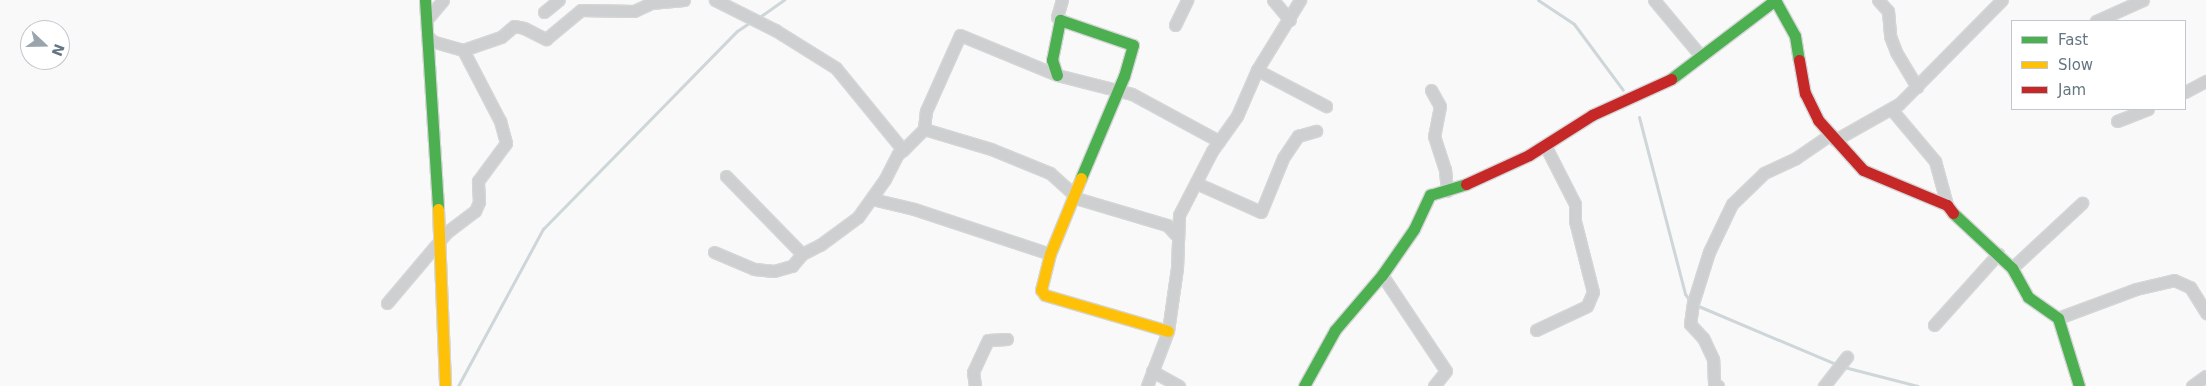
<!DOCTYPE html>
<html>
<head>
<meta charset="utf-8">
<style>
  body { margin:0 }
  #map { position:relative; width:2206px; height:386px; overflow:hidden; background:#f9f9f9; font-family:"DejaVu Sans",sans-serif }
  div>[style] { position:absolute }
  .stream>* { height:3px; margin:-1.5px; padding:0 1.5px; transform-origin:1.5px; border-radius:1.5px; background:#ced6d9 }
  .roads { filter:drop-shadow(1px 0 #d5d6d7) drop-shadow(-1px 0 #d5d6d7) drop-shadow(0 1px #d5d6d7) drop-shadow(0 -1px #d5d6d7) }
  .street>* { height:11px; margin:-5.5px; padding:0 5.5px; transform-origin:5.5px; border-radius:5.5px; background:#cecfd0 }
  .fast>* { height:11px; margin:-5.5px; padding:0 5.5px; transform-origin:5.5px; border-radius:5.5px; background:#4caf50 }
  .slow>* { height:11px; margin:-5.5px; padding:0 5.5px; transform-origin:5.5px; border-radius:5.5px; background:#ffc107 }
  .jam>* { height:11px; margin:-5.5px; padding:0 5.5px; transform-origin:5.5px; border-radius:5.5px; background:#c62828 }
  span { translate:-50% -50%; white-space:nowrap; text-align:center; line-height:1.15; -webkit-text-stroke:5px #fff; paint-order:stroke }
  .legend { position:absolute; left:2011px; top:20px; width:175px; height:90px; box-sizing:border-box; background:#fff; border:1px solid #c1c8cd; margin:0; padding:6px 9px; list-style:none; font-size:15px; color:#657683 }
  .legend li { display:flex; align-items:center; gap:10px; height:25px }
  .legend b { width:25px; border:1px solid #c1c8cd }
  .north { position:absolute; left:20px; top:20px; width:50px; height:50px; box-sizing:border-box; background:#fff; border:1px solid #c1c8cd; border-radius:50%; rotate:111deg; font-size:14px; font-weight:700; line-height:20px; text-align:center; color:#657683 }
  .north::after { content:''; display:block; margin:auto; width:18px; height:22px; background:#99a4ac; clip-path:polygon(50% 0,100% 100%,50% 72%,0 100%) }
</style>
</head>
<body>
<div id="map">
  <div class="stream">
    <div style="left:1538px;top:0;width:43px;rotate:33.7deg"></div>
    <div style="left:1574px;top:24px;width:82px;rotate:53.4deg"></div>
    <div style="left:758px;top:18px;width:32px;rotate:-35deg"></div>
    <div style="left:1639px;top:117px;width:183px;rotate:75.4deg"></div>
    <div style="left:1685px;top:294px;width:10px;rotate:53deg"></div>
    <div style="left:1696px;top:305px;width:154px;rotate:22.9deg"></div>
    <div style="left:1844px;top:367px;width:76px;rotate:14.4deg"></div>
    <div style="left:458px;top:386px;width:179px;rotate:-61.6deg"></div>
    <div style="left:543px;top:229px;width:277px;rotate:-45.6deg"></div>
    <div style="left:737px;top:31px;width:18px;rotate:-34deg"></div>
  </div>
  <div class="roads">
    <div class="street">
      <div style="left:1273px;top:0;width:26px;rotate:50deg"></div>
      <div style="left:1654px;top:0;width:72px;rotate:50.1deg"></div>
      <div style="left:1878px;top:0;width:15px;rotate:48deg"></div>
      <div style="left:1888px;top:11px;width:25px;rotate:85deg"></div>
      <div style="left:1890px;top:36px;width:17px;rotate:69deg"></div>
      <div style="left:1896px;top:52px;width:41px;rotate:59deg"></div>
      <div style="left:544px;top:12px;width:19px;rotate:-39deg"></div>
      <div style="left:428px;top:18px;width:23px;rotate:-50deg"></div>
      <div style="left:1060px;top:20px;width:4px;rotate:-135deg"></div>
      <div style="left:1057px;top:17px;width:18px;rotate:-74deg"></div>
      <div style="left:2096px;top:21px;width:51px;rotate:-24.1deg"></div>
      <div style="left:1175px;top:25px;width:28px;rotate:-64deg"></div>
      <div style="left:463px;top:50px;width:40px;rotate:-18.9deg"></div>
      <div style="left:501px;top:37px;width:17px;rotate:-40deg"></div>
      <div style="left:514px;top:26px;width:10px;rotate:11deg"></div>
      <div style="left:524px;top:28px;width:25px;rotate:27deg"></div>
      <div style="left:546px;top:39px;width:45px;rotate:-39.6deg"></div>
      <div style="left:581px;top:10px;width:53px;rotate:1.1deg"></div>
      <div style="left:634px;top:11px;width:19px;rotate:-25deg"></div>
      <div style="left:651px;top:3px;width:33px;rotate:-5deg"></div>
      <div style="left:1257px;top:70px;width:78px;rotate:27.6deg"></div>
      <div style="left:1431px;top:90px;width:18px;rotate:61deg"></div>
      <div style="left:1440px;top:106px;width:31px;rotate:101deg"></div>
      <div style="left:1434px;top:136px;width:35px;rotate:72deg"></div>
      <div style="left:1445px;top:169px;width:22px;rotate:85deg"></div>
      <div style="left:2185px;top:92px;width:24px;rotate:-28deg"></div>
      <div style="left:1892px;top:110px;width:67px;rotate:49.9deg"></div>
      <div style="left:1935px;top:161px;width:46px;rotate:74.7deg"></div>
      <div style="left:2117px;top:121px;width:33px;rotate:-21deg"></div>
      <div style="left:924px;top:129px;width:18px;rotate:-84deg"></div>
      <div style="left:926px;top:111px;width:83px;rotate:-65.9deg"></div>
      <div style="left:960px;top:35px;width:105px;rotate:22.4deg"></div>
      <div style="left:1057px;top:75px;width:77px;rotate:14.2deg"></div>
      <div style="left:1132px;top:94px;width:99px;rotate:28.4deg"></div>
      <div style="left:1835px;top:140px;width:73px;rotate:-29.4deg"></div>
      <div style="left:1899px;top:104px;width:146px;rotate:-45.3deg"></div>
      <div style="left:903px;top:150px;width:30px;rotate:-45deg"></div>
      <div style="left:924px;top:129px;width:70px;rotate:16.6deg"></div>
      <div style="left:991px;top:149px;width:64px;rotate:22.1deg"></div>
      <div style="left:1050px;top:173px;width:39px;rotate:42deg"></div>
      <div style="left:1079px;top:199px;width:92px;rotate:16.5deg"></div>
      <div style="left:1167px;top:225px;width:13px;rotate:48deg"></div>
      <div style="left:726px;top:176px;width:109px;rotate:45.7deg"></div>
      <div style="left:1196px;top:183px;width:71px;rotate:24deg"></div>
      <div style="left:1261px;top:212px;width:58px;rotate:-67.8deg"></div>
      <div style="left:1283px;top:158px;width:27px;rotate:-56deg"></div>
      <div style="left:1298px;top:136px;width:19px;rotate:-16deg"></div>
      <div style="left:872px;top:199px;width:43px;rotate:13.4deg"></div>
      <div style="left:914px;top:209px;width:143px;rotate:18.3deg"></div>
      <div style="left:714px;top:252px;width:43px;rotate:23deg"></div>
      <div style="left:754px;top:269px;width:20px;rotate:6deg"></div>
      <div style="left:774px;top:271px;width:19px;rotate:-16deg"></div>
      <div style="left:792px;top:266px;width:16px;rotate:-50deg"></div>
      <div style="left:802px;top:254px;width:20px;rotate:-27deg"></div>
      <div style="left:820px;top:245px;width:47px;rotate:-36.4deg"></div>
      <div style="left:858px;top:217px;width:47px;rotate:-54.6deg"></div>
      <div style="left:885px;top:179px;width:28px;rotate:-63deg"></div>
      <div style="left:898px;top:154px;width:6px;rotate:-39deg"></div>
      <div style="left:903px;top:150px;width:106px;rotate:-129.3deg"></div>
      <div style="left:836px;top:68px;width:72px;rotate:-148.1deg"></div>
      <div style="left:775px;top:30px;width:67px;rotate:-153.4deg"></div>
      <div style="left:2012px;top:268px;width:96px;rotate:-42.9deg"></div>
      <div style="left:1382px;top:275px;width:115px;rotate:56.3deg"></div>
      <div style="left:1446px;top:371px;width:19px;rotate:129deg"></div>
      <div style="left:387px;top:303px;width:93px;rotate:-49.8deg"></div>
      <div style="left:447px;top:232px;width:35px;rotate:-37deg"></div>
      <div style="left:475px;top:211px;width:10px;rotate:-66deg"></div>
      <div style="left:479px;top:202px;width:21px;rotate:-93deg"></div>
      <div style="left:478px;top:181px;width:47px;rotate:-53.6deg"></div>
      <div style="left:506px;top:143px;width:23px;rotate:-105deg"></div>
      <div style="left:500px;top:121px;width:80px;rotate:-117.5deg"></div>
      <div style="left:463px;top:50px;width:32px;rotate:-164deg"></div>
      <div style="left:432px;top:41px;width:8px;rotate:-130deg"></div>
      <div style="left:2058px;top:318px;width:83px;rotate:-20.4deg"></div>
      <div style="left:2136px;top:289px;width:39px;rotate:-13deg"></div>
      <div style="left:2174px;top:280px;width:17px;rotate:24deg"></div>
      <div style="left:2190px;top:287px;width:31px;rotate:58deg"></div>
      <div style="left:1934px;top:325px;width:96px;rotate:-48deg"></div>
      <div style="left:1536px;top:330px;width:56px;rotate:-25.2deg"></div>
      <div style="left:1587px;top:306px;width:15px;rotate:-67deg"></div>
      <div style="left:1593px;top:292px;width:73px;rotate:-104.2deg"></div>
      <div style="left:1575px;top:221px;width:17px;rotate:-90deg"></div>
      <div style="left:1575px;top:204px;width:66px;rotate:-117deg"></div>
      <div style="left:1152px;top:371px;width:31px;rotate:29deg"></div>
      <div style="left:975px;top:386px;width:14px;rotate:-98deg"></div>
      <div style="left:973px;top:372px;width:35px;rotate:-65deg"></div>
      <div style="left:988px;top:340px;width:19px;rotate:-3deg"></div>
      <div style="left:1147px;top:386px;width:59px;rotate:-69.1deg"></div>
      <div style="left:1168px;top:331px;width:64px;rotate:-81.9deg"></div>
      <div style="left:1177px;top:268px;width:53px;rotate:-87.8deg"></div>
      <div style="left:1179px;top:215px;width:72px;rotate:-62.7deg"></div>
      <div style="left:1212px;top:151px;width:43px;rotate:-54.5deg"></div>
      <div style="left:1237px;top:116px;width:50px;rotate:-66.5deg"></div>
      <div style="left:1257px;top:70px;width:82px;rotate:-58.4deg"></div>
      <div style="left:1718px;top:386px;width:5px;rotate:-143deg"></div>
      <div style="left:1714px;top:383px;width:24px;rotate:-92deg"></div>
      <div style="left:1713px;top:359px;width:23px;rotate:-115deg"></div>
      <div style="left:1703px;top:338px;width:19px;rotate:-133deg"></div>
      <div style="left:1690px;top:324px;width:21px;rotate:-82deg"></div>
      <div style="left:1693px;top:303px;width:53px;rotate:-72.6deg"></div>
      <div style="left:1709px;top:252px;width:53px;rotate:-64.4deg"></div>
      <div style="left:1732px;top:204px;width:45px;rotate:-44.1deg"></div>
      <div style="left:1764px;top:173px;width:35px;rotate:-25deg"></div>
      <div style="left:1796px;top:158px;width:42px;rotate:-34.4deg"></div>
      <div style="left:1824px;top:386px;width:37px;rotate:-52deg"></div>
      <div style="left:2192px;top:386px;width:17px;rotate:-36deg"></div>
    </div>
    <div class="fast">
      <div style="left:425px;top:0;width:209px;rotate:86.4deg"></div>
      <div style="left:1057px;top:75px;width:16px;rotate:-108deg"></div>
      <div style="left:1052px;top:60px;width:41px;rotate:-78.7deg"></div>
      <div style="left:1060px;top:20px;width:77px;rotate:18.9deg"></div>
      <div style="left:1133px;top:45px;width:32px;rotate:106deg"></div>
      <div style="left:1124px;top:76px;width:111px;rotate:112.9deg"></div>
      <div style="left:1671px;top:79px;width:131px;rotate:-37.2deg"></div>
      <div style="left:1775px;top:0;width:41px;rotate:60.9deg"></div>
      <div style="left:1795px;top:36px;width:24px;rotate:81deg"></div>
      <div style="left:1953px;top:213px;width:81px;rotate:43deg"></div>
      <div style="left:2012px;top:268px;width:33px;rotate:61deg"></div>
      <div style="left:2028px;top:297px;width:37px;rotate:35deg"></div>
      <div style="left:2058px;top:318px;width:71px;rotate:72.8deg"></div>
      <div style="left:1304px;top:386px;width:64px;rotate:-61deg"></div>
      <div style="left:1335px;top:330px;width:72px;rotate:-49.5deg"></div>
      <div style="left:1382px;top:275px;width:56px;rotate:-55.2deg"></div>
      <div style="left:1414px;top:229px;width:38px;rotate:-65deg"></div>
      <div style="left:1430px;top:195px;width:38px;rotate:-17deg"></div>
    </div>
    <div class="slow">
      <div style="left:1081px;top:178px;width:82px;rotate:112.2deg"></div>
      <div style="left:1050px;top:254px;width:37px;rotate:104deg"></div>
      <div style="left:1041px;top:290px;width:6px;rotate:51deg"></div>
      <div style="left:1045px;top:295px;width:128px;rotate:16.3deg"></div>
      <div style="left:438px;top:209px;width:177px;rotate:87.7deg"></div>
    </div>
    <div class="jam">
      <div style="left:1799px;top:60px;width:34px;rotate:80deg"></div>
      <div style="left:1805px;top:93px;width:30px;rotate:64deg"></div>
      <div style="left:1818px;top:120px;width:67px;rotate:48deg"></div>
      <div style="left:1863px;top:170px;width:91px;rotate:22.6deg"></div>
      <div style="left:1947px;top:205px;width:10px;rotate:53deg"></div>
      <div style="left:1466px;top:184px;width:69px;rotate:-24.7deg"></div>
      <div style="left:1529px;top:155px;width:75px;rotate:-32.4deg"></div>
      <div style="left:1592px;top:115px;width:87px;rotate:-24.5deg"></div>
    </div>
  </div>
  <ul class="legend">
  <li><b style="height:6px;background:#4caf50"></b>Fast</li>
  <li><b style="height:6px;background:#ffc107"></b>Slow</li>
  <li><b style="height:6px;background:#c62828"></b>Jam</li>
  </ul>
  <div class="north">N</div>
</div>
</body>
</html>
